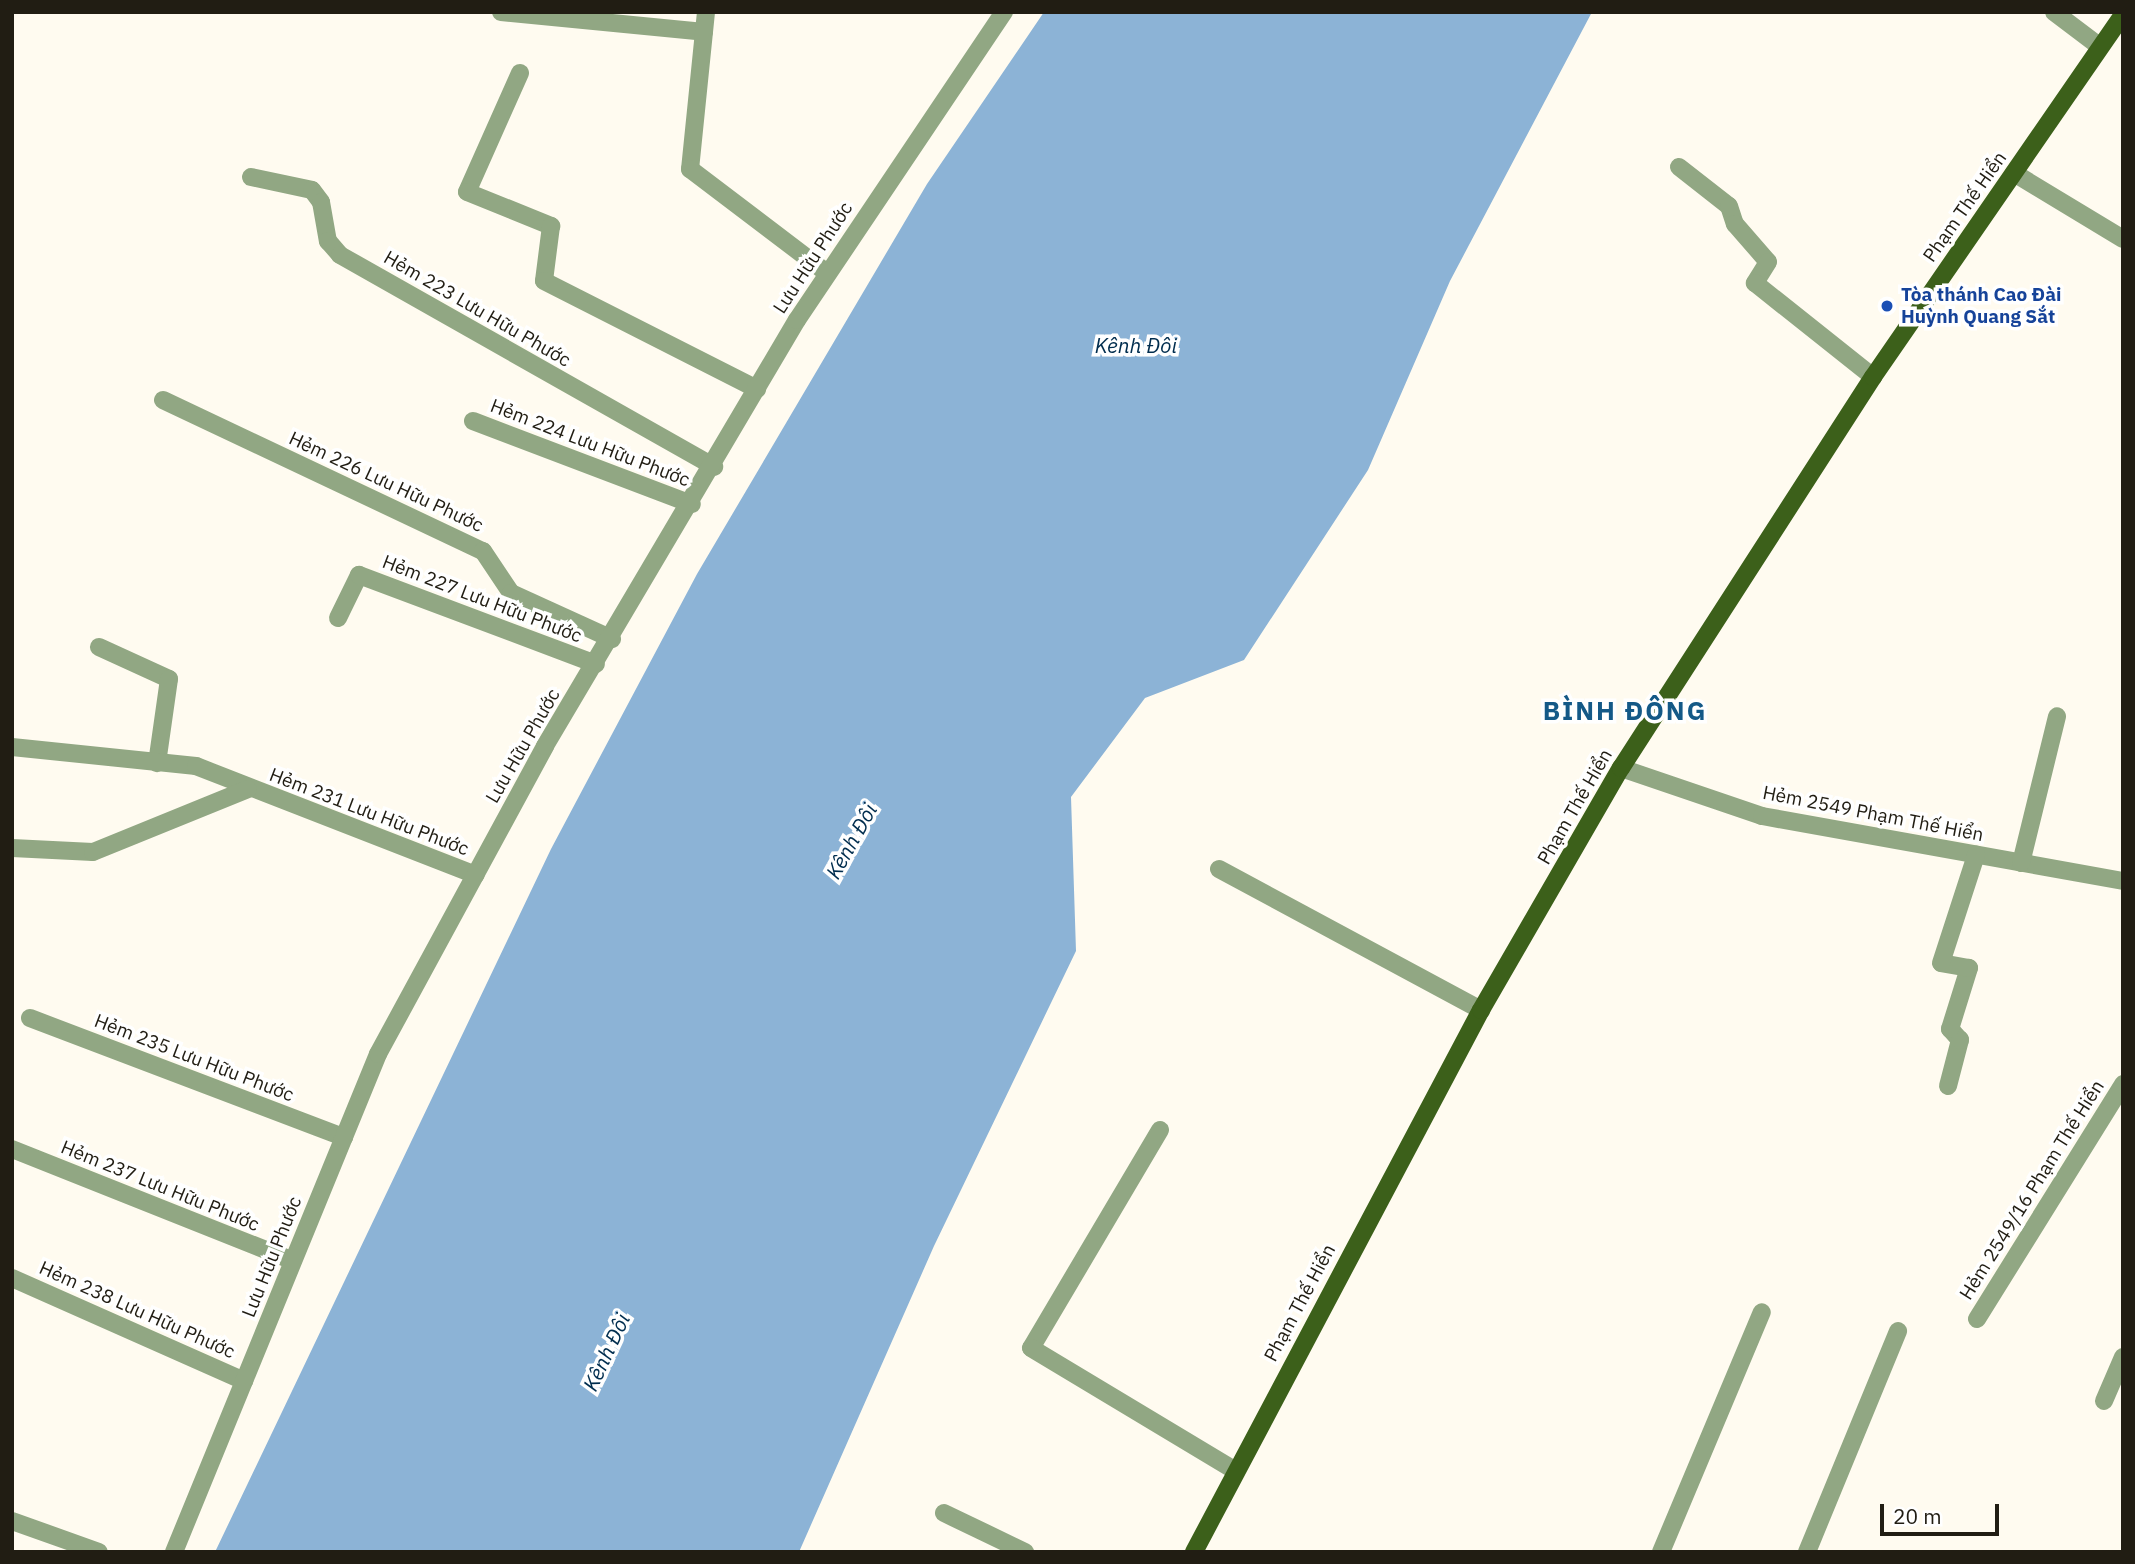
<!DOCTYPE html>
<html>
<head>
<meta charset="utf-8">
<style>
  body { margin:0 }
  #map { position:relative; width:2135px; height:1564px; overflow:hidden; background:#fffbf0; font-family:"IBM Plex Sans",sans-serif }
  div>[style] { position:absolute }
  .water>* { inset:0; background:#8cb3d6 }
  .minor>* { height:18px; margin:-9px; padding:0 9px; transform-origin:9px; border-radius:9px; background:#91a783 }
  .major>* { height:18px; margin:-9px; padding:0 9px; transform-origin:9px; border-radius:9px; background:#3c601a }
  .dots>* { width:19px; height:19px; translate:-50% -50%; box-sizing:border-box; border:4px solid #fff; border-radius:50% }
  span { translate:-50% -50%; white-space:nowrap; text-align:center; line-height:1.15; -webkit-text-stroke:7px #fff; paint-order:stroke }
  .street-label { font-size:19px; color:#211d13 }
  .transit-label { font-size:19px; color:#164399; font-weight:700 }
  .left { translate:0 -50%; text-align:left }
  .water-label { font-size:21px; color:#002d4e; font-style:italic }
  .district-label { font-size:26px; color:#145987; font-weight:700; letter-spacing:2px }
  .frame { position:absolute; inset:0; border:14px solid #211d13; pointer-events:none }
  .scale { position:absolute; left:1880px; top:1504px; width:119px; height:32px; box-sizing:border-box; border:4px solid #211d13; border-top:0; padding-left:9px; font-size:21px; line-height:24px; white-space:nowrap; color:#211d13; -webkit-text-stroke:5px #fff; paint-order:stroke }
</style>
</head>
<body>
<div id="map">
  <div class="water">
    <div style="clip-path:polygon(1044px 12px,1592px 12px,1450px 281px,1368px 470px,1244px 660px,1145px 698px,1071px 797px,1076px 951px,934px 1246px,799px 1552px,215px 1552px,551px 849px,697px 574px,927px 184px)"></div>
  </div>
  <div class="minor">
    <div style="left:501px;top:12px;width:204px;rotate:5.6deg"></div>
    <div style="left:706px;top:12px;width:158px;rotate:95.8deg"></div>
    <div style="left:690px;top:169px;width:172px;rotate:37.2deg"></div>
    <div style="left:2054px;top:12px;width:56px;rotate:37.1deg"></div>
    <div style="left:520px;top:73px;width:130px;rotate:114deg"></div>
    <div style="left:467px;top:192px;width:91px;rotate:22deg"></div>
    <div style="left:551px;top:226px;width:55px;rotate:97.3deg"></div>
    <div style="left:544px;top:281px;width:239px;rotate:26.9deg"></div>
    <div style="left:1679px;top:167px;width:63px;rotate:38deg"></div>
    <div style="left:1729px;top:206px;width:19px;rotate:72deg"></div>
    <div style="left:1735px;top:224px;width:50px;rotate:49deg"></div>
    <div style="left:1768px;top:262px;width:25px;rotate:122deg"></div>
    <div style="left:1755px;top:283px;width:151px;rotate:38.5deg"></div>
    <div style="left:2014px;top:173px;width:127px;rotate:31.2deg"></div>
    <div style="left:251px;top:177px;width:62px;rotate:12deg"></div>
    <div style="left:312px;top:190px;width:15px;rotate:53deg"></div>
    <div style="left:321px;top:202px;width:40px;rotate:80deg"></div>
    <div style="left:328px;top:241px;width:18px;rotate:49deg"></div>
    <div style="left:340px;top:255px;width:430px;rotate:29.5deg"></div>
    <div style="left:163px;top:400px;width:354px;rotate:25.3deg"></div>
    <div style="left:483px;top:551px;width:50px;rotate:56.3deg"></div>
    <div style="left:511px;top:593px;width:111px;rotate:24.5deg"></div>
    <div style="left:473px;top:421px;width:234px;rotate:20.8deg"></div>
    <div style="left:338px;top:618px;width:48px;rotate:-64deg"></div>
    <div style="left:359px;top:575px;width:253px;rotate:20.6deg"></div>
    <div style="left:99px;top:647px;width:77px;rotate:24.6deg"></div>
    <div style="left:169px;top:679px;width:85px;rotate:98.1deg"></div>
    <div style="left:12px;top:747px;width:185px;rotate:5.9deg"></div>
    <div style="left:196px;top:766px;width:300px;rotate:21.3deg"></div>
    <div style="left:1621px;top:768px;width:149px;rotate:18.8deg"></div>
    <div style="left:1762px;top:816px;width:367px;rotate:10.2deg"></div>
    <div style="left:12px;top:848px;width:81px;rotate:2.8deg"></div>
    <div style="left:93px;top:852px;width:167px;rotate:-22.1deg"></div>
    <div style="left:2021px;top:863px;width:151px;rotate:-76.2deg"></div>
    <div style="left:1219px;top:869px;width:298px;rotate:28.3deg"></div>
    <div style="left:30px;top:1018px;width:336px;rotate:20.8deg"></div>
    <div style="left:1948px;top:1086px;width:48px;rotate:-75.4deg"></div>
    <div style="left:1960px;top:1040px;width:15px;rotate:-132deg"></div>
    <div style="left:1950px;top:1029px;width:64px;rotate:-72.7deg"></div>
    <div style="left:1969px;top:968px;width:28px;rotate:-170deg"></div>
    <div style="left:1941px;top:963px;width:114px;rotate:-72deg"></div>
    <div style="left:1160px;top:1130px;width:253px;rotate:120.6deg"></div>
    <div style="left:1031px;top:1348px;width:237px;rotate:31deg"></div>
    <div style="left:12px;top:1149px;width:302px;rotate:21.7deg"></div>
    <div style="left:12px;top:1278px;width:254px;rotate:23.9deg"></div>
    <div style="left:1977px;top:1319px;width:277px;rotate:-58.1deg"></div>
    <div style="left:2104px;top:1401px;width:48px;rotate:-66.6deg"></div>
    <div style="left:944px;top:1513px;width:90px;rotate:25.7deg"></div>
    <div style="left:12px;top:1521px;width:92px;rotate:19.6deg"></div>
    <div style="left:174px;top:1552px;width:538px;rotate:-67.72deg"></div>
    <div style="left:378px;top:1054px;width:350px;rotate:-61.5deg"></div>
    <div style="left:545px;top:746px;width:495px;rotate:-59.4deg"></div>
    <div style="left:797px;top:320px;width:371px;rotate:-56.1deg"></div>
    <div style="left:1661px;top:1552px;width:260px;rotate:-67.2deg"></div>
    <div style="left:1807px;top:1552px;width:239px;rotate:-67.6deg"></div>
  </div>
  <div class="major">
    <div style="left:1194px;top:1552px;width:613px;rotate:-62.1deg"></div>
    <div style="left:1481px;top:1010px;width:280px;rotate:-60deg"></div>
    <div style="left:1621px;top:768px;width:465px;rotate:-57.2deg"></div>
    <div style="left:1873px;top:377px;width:440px;rotate:-55.4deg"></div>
  </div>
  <div class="dots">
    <div style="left:1887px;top:306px;background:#1a4fb4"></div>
  </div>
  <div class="street-label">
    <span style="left:1965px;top:207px;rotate:-55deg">Phạm Thế Hiển</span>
    <span style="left:813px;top:258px;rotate:-57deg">Lưu Hữu Phước</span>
    <span style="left:477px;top:309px;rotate:30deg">Hẻm 223 Lưu Hữu Phước</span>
    <span style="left:590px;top:443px;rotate:21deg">Hẻm 224 Lưu Hữu Phước</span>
    <span style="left:386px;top:482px;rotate:25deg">Hẻm 226 Lưu Hữu Phước</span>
    <span style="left:482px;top:599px;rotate:21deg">Hẻm 227 Lưu Hữu Phước</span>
    <span style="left:523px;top:746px;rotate:-60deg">Lưu Hữu Phước</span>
    <span style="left:1575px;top:807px;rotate:-60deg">Phạm Thế Hiển</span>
    <span style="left:369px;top:812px;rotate:21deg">Hẻm 231 Lưu Hữu Phước</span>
    <span style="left:1873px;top:814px;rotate:11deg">Hẻm 2549 Phạm Thế Hiển</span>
    <span style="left:194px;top:1058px;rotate:21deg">Hẻm 235 Lưu Hữu Phước</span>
    <span style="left:160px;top:1186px;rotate:22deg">Hẻm 237 Lưu Hữu Phước</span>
    <span style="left:2032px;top:1190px;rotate:-58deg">Hẻm 2549/16 Phạm Thế Hiển</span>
    <span style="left:272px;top:1257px;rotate:-68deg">Lưu Hữu Phước</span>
    <span style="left:1300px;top:1303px;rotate:-62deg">Phạm Thế Hiển</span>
    <span style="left:137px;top:1310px;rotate:24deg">Hẻm 238 Lưu Hữu Phước</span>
  </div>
  <div class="transit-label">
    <span class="left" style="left:1901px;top:306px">Tòa thánh Cao Đài<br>Huỳnh Quang Sắt</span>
  </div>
  <div class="water-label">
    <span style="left:1136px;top:345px">Kênh Đôi</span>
    <span style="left:851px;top:841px;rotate:-61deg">Kênh Đôi</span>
    <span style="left:606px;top:1352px;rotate:-65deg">Kênh Đôi</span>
  </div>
  <div class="district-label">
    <span style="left:1625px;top:711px">BÌNH ĐÔNG</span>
  </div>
  <div class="frame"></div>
  <div class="scale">20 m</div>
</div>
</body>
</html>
